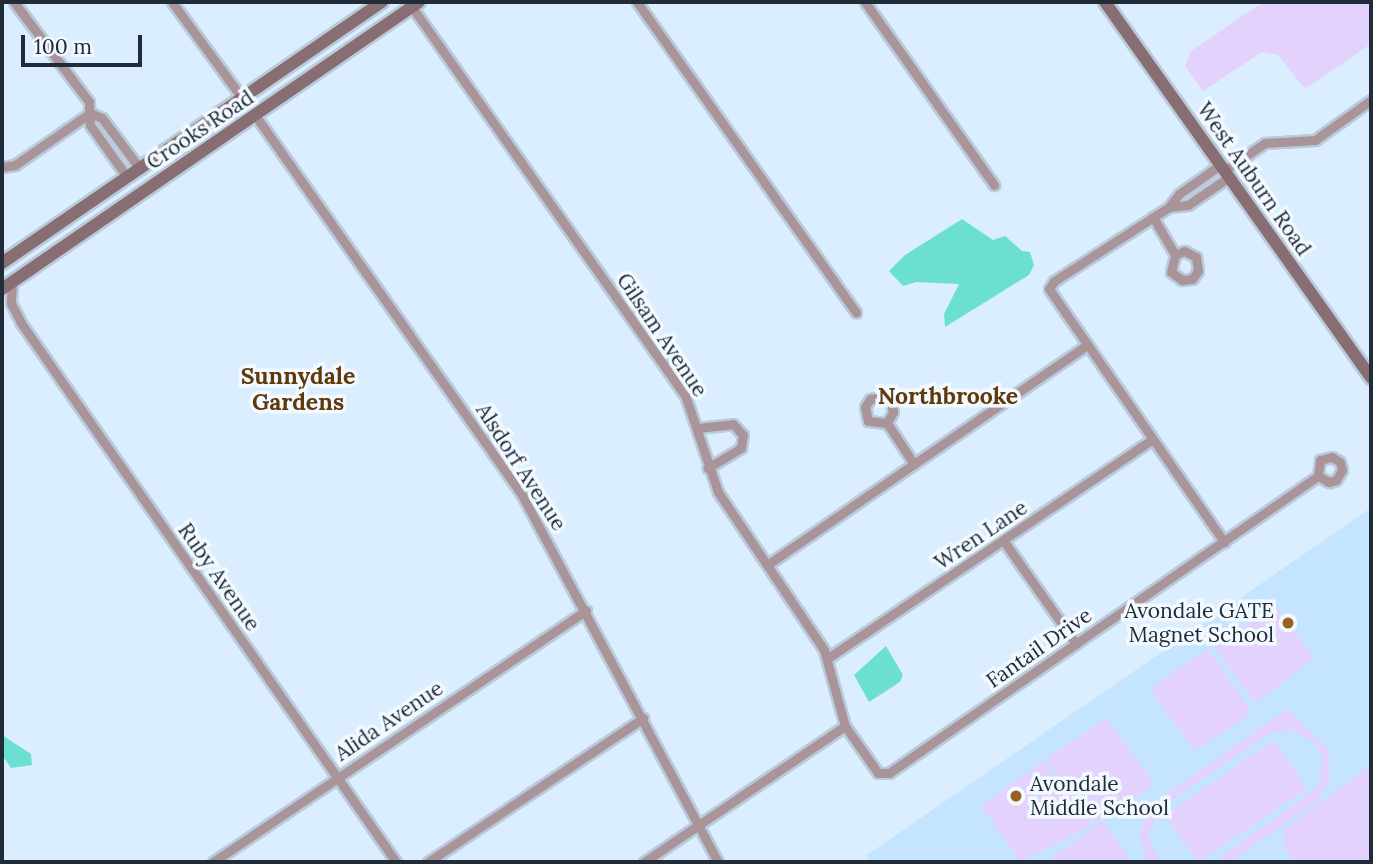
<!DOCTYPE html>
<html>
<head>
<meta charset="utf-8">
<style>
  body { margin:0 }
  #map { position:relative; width:1373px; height:864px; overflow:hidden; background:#daeeff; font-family:Lora,serif }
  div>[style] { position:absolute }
  .built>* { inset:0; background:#c5e4ff }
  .green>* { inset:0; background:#e3d2fc }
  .water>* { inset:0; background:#6ce0d0 }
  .roads { filter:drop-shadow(2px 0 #b9cbdb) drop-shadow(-2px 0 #b9cbdb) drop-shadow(0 2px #b9cbdb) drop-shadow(0 -2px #b9cbdb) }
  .street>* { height:9px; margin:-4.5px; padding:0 4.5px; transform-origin:4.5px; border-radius:4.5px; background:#a99599 }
  .secondary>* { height:12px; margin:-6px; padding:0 6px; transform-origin:6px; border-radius:6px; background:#886d73 }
  .dots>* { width:19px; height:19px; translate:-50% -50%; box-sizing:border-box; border:4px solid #f2f9ff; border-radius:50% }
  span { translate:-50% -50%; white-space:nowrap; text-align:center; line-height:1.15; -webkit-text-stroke:7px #f2f9ff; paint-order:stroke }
  .street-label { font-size:21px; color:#202c37 }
  .poi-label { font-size:21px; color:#202c37 }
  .right { translate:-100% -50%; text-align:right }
  .left { translate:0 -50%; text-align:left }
  .neighbourhood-label { font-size:23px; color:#60380a; font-weight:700 }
  .frame { position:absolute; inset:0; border:4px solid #202c37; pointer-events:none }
  .scale { position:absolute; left:21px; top:35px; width:121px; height:32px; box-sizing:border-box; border:4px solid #202c37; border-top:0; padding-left:9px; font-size:21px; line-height:24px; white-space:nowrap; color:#202c37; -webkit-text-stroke:5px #f2f9ff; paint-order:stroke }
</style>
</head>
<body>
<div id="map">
  <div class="built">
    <div style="clip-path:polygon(1371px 508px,1371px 862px,868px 862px,867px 855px)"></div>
  </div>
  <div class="green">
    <div style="clip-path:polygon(1263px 2px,1371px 2px,1371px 44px,1305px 89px,1278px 55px,1262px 52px,1203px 91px,1185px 66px,1191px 51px)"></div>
    <div style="clip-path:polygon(1277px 608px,1314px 658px,1259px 701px,1251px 699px,1213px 645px)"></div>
    <div style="clip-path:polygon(1208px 649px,1250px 709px,1248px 716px,1195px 751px,1152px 693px,1153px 686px)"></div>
    <div style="clip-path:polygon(1287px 709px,1328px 750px,1330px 779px,1317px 802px,1230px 862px,1214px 862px,1319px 786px,1323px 761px,1316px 744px,1293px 730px,1270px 733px,1160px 808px,1148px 836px,1160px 862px,1147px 862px,1139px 836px,1150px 806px)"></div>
    <div style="clip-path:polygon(1106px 718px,1151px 779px,1150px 788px,1094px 824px,1046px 759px)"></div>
    <div style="clip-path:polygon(1274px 740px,1307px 789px,1198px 862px,1165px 815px)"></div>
    <div style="clip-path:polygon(1044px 761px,1092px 826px,1020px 862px,983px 808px,984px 803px)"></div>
    <div style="clip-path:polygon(1371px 765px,1371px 862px,1295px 862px,1284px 847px,1283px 830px)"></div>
    <div style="clip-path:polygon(1103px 821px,1132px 862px,1046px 862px)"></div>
  </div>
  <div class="water">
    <div style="clip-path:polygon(962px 219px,993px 240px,1005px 236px,1022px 251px,1030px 252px,1034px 265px,1029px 275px,945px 327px,944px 314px,959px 284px,916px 282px,903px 286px,889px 271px,905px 255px)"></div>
    <div style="clip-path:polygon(886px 646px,903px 675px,900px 682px,869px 702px,854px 675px)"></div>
    <div style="clip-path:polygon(2px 735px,31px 754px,32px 765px,11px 768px,2px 755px)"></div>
  </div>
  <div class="roads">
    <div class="street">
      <div style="left:14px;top:2px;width:125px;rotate:53.1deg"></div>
      <div style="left:89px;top:102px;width:23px;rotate:88deg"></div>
      <div style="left:90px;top:125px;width:64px;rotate:54.6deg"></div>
      <div style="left:172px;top:2px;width:119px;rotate:53.9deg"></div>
      <div style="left:637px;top:2px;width:380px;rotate:54.8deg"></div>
      <div style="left:865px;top:2px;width:224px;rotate:54.8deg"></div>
      <div style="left:412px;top:7px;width:474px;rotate:54.9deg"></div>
      <div style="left:685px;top:395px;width:102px;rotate:71.2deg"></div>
      <div style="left:718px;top:492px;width:190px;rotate:56.1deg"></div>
      <div style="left:824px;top:650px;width:79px;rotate:74.6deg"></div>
      <div style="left:845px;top:726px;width:57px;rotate:54.9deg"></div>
      <div style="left:878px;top:773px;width:11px"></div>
      <div style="left:889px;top:773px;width:522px;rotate:-34.7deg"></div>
      <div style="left:1318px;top:476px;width:13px;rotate:29deg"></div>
      <div style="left:1329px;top:482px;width:7px;rotate:-16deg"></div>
      <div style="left:1336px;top:480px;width:12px;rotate:-59deg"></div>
      <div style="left:1342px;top:470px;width:8px;rotate:-104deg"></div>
      <div style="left:1340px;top:462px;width:9px;rotate:-148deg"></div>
      <div style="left:1332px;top:457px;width:12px;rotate:166deg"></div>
      <div style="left:1320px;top:460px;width:16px;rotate:97deg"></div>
      <div style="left:90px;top:113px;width:13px;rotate:23deg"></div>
      <div style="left:102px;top:118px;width:64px;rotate:53.3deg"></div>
      <div style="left:255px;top:115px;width:467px;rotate:54.9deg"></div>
      <div style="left:523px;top:497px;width:414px;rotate:61.9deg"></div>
      <div style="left:1220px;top:165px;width:50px;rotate:144.7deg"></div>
      <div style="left:1179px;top:194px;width:16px;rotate:128deg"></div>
      <div style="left:1169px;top:207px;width:137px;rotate:147.2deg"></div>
      <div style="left:1054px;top:281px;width:9px;rotate:122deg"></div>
      <div style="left:1049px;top:289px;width:308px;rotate:55.3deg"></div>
      <div style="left:2px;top:167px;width:13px;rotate:-9deg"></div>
      <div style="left:15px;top:165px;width:91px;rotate:-34.7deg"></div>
      <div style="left:1224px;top:171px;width:50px;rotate:-34.3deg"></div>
      <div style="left:1265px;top:143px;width:50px;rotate:-3.4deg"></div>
      <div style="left:1315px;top:140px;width:69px;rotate:-35.5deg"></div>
      <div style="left:1169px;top:207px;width:19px;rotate:-6deg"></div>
      <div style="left:1188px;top:205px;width:50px;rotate:-34.3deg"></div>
      <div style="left:1153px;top:217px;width:44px;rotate:59.9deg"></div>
      <div style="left:1175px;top:255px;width:17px;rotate:103deg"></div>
      <div style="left:1171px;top:272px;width:14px;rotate:36deg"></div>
      <div style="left:1182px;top:280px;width:10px;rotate:-6deg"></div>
      <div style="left:1192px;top:279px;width:10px;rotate:-53deg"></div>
      <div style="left:1198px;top:271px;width:14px;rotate:-98deg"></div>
      <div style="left:1196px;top:257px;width:13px;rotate:-153deg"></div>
      <div style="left:1184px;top:251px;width:10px;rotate:156deg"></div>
      <div style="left:12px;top:282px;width:21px;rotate:93deg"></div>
      <div style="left:11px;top:303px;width:22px;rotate:63deg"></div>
      <div style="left:21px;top:323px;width:657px;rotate:55.17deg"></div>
      <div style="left:887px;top:423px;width:19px;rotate:-174deg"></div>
      <div style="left:868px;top:421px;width:14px;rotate:-102deg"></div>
      <div style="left:865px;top:407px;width:9px;rotate:-58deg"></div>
      <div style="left:870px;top:399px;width:14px;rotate:-8deg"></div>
      <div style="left:884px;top:397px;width:9px;rotate:41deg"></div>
      <div style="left:891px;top:403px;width:9px;rotate:77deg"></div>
      <div style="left:893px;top:412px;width:13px;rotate:119deg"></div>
      <div style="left:887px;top:423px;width:49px;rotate:56.6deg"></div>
      <div style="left:697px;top:428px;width:36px;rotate:-6deg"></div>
      <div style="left:733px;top:424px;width:15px;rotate:48deg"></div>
      <div style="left:743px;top:435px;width:13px;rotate:99deg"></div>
      <div style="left:741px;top:448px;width:39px;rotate:149deg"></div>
      <div style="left:1003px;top:540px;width:127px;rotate:54.9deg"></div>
      <div style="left:767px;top:565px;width:387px;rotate:-34.5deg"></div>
      <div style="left:828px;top:658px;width:390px;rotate:-34deg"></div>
      <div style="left:213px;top:862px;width:450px;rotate:-34deg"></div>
      <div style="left:428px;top:862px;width:259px;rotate:-33.8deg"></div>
      <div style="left:644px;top:862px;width:243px;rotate:-34.1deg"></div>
    </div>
    <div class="secondary">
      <div style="left:1105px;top:2px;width:461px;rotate:54.7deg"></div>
      <div style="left:2px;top:263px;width:461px;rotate:-34.5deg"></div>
      <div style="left:2px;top:289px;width:506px;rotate:-34.54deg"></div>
    </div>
  </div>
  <div class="dots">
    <div style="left:1288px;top:623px;background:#9a601f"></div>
    <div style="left:1016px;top:796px;background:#9a601f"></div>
  </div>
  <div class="street-label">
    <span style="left:200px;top:130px;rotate:-34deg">Crooks Road</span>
    <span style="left:1254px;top:179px;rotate:55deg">West Auburn Road</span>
    <span style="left:662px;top:335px;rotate:56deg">Gilsam Avenue</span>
    <span style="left:521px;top:467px;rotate:57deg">Alsdorf Avenue</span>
    <span style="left:981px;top:535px;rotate:-34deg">Wren Lane</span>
    <span style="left:219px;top:577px;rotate:55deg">Ruby Avenue</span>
    <span style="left:1039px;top:648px;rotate:-35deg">Fantail Drive</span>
    <span style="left:389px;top:721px;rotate:-34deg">Alida Avenue</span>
  </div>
  <div class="poi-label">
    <span class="right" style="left:1274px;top:623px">Avondale GATE<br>Magnet School</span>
    <span class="left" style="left:1030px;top:796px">Avondale<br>Middle School</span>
  </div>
  <div class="neighbourhood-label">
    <span style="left:298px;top:389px">Sunnydale<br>Gardens</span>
    <span style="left:948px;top:396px">Northbrooke</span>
  </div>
  <div class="frame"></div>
  <div class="scale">100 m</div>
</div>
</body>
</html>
